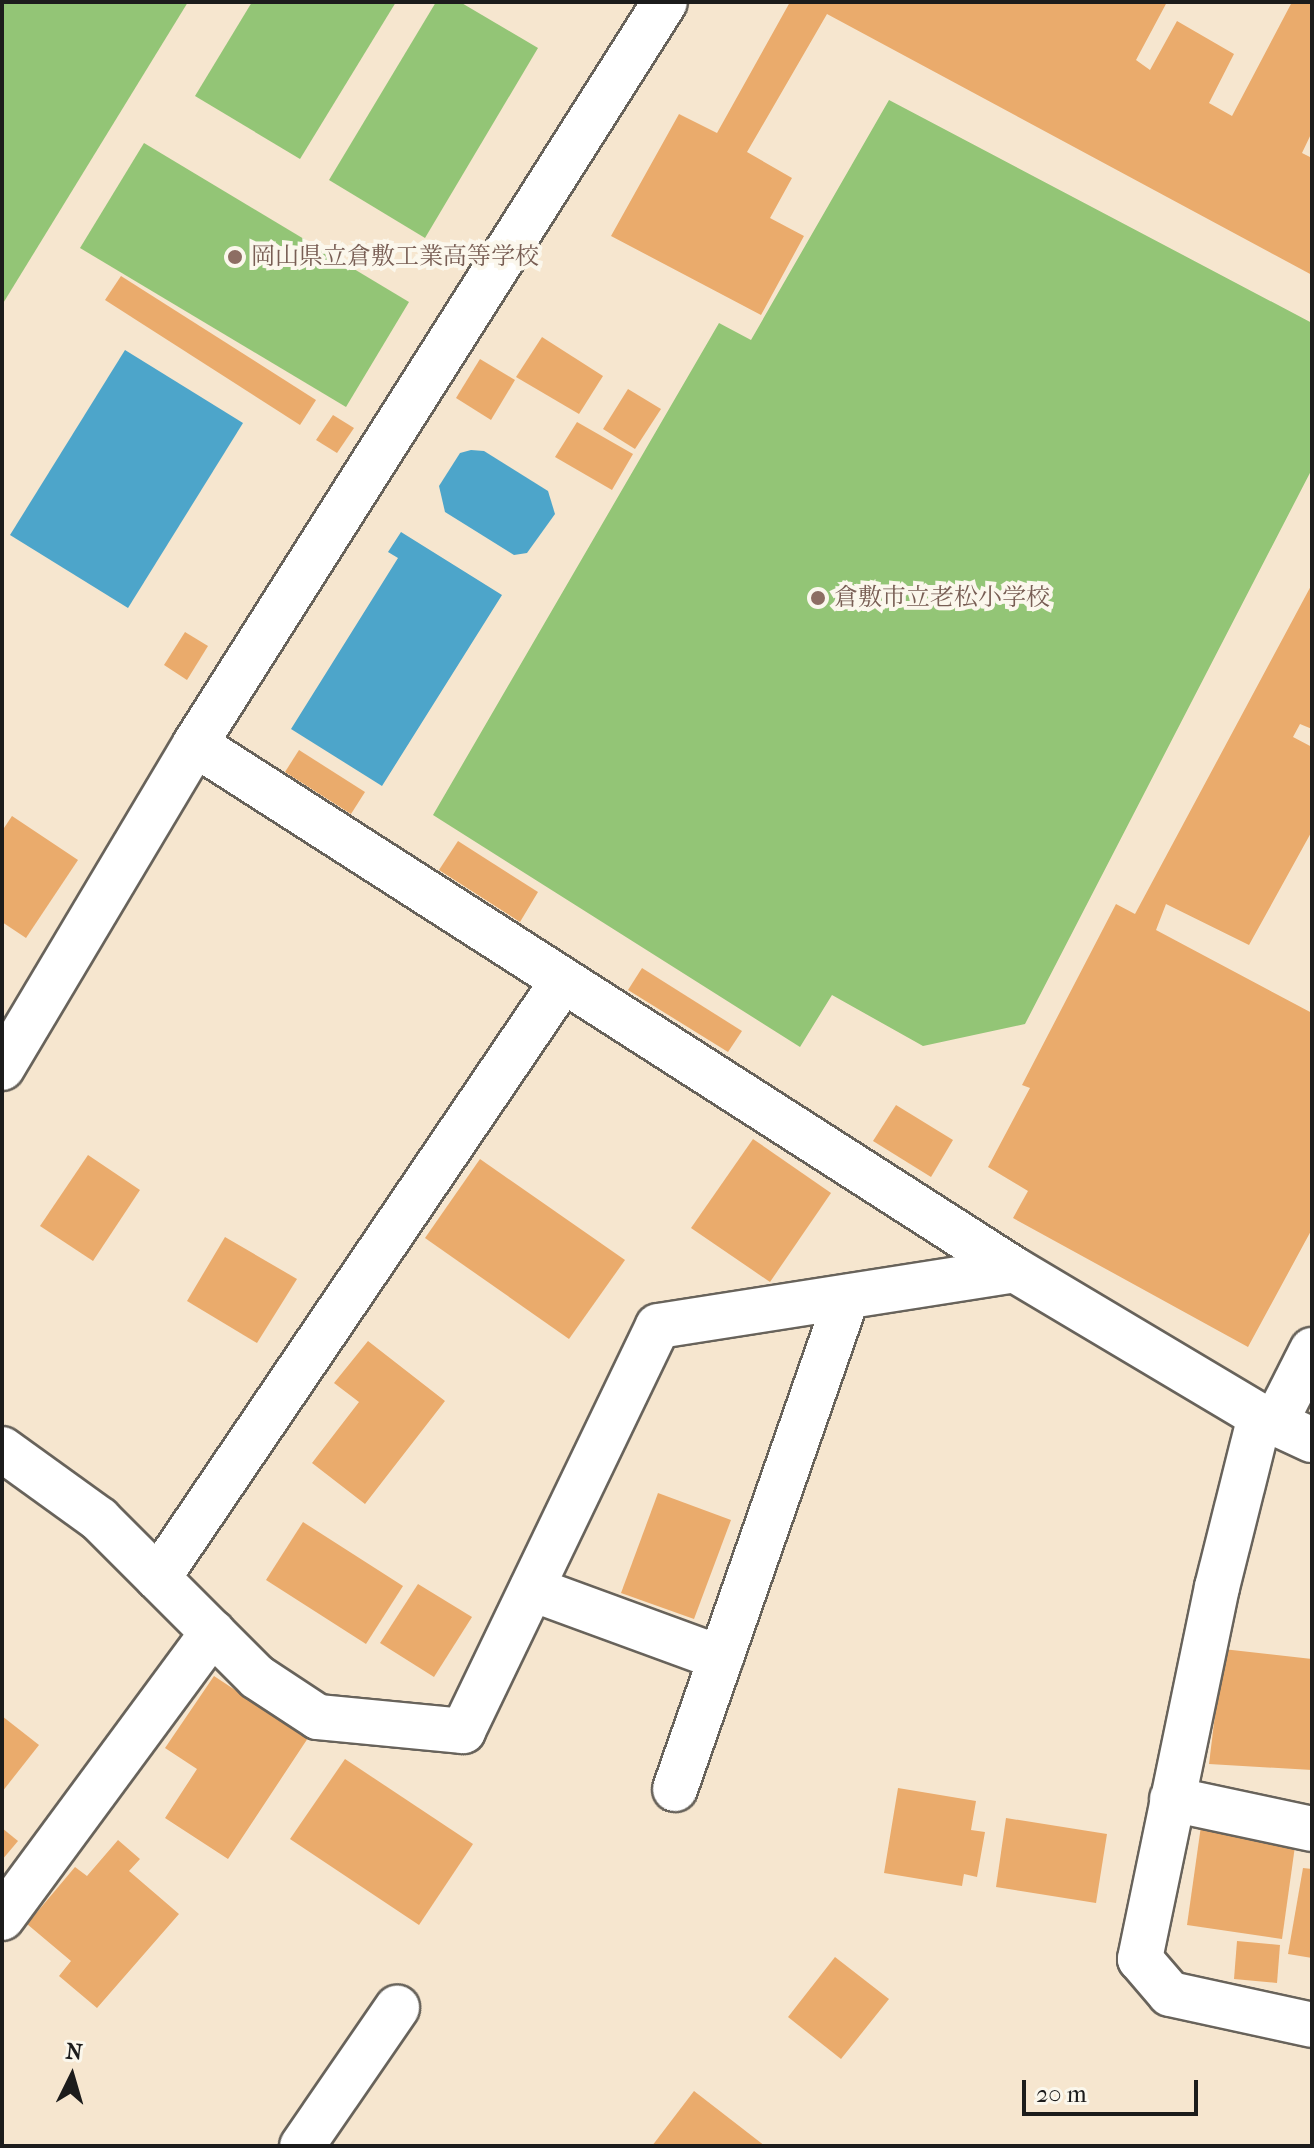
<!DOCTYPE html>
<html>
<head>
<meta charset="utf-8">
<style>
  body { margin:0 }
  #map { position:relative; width:1314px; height:2148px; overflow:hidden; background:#f6e6cf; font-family:"IM FELL French Canon","Noto Serif JP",serif }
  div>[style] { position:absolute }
  .green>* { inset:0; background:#93c576 }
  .water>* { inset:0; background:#4da5ca }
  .building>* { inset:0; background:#eaab6c }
  .roads { filter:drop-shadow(2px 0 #68635b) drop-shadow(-2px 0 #68635b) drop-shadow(0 2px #68635b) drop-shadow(0 -2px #68635b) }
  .street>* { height:44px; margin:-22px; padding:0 22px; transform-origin:22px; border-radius:22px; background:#fff }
  .dots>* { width:22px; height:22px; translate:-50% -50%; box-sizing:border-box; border:4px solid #fbf7ec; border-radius:50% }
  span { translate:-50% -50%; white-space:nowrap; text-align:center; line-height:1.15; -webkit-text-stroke:8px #fbf7ec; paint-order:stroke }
  .education-label { font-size:24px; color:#785e54 }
  .left { translate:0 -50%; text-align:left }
  .frame { position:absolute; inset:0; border:4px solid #1c1c1c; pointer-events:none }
  .north { position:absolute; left:32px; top:2036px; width:80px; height:80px; -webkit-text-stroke:6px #fbf7ec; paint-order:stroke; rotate:5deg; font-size:22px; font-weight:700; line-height:32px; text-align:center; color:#1c1c1c }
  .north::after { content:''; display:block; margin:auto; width:28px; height:36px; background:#1c1c1c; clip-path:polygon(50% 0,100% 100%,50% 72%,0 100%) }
  .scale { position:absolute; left:1022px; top:2080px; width:176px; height:36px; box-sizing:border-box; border:4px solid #1c1c1c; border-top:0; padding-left:10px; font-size:24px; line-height:28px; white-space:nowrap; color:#1c1c1c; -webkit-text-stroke:6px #fbf7ec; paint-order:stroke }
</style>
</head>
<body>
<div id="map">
  <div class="green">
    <div style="clip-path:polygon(2px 2px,188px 2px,2px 305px)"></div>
    <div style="clip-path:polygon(252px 2px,396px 2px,300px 159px,195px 96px)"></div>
    <div style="clip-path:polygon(436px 2px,460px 2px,538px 48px,425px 238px,329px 180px)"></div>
    <div style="clip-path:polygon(889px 100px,1312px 323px,1312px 469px,1025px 1024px,923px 1046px,832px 995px,800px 1047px,433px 815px,719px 323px,751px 340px)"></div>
    <div style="clip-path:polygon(144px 143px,409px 302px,346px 407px,80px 248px)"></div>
  </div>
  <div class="water">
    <div style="clip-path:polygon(125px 350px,243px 423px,128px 608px,10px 535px)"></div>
    <div style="clip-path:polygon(471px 450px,484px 451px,548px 491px,555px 514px,527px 553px,514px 555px,445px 512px,439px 486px,460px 453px)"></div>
    <div style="clip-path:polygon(401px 532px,502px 595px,382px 786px,291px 729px,398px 558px,388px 552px)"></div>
  </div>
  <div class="building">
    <div style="clip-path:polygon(790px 2px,1167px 2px,1136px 60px,1150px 70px,1177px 21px,1234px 54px,1209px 103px,1232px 116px,1292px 2px,1312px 2px,1312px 132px,1302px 153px,1312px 158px,1312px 275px,827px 14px,747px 152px,792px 178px,770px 218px,804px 236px,761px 315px,611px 236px,679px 114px,717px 133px)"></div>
    <div style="clip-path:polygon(121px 276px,316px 400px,300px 425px,105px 300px)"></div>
    <div style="clip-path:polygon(542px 337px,603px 376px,579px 414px,516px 377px)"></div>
    <div style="clip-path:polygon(480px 359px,515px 380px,491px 420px,456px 398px)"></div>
    <div style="clip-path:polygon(628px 389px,661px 409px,635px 449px,603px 429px)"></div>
    <div style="clip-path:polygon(333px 415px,354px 428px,337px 453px,316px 440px)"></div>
    <div style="clip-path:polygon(577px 422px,633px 454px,612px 490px,555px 457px)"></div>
    <div style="clip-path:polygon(1312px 584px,1312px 729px,1300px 724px,1293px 737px,1312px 747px,1312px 831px,1249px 945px,1166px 904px,1156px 930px,1312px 1013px,1312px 1229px,1248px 1347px,1013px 1218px,1028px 1191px,988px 1167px,1030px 1088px,1022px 1085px,1116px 904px,1135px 914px)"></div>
    <div style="clip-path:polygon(185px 632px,208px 646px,187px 680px,164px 665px)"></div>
    <div style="clip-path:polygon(299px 750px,365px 792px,351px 814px,285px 772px)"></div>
    <div style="clip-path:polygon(12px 816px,78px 860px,26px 938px,2px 922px,2px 831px)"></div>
    <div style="clip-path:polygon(458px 841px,538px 892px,520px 922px,439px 870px)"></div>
    <div style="clip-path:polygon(642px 968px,742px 1031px,728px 1052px,628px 990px)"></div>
    <div style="clip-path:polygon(896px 1105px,953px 1140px,931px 1177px,873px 1141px)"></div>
    <div style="clip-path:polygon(753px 1139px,831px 1193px,770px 1282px,691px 1228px)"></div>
    <div style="clip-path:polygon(88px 1155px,140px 1190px,93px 1261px,40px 1226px)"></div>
    <div style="clip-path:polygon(480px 1159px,625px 1260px,569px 1339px,425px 1238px)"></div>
    <div style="clip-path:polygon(225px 1237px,297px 1279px,257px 1343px,187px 1301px)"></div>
    <div style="clip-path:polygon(368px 1341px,445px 1401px,365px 1504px,312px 1463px,359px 1402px,334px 1383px)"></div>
    <div style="clip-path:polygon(658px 1493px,731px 1520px,694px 1619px,621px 1593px)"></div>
    <div style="clip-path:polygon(303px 1522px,403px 1586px,366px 1644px,266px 1580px)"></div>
    <div style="clip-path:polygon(418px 1584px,472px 1617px,434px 1677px,380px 1643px)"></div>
    <div style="clip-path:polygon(1223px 1649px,1312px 1659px,1312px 1770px,1209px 1764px)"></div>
    <div style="clip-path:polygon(214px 1676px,308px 1738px,228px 1859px,165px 1818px,197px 1769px,165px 1748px)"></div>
    <div style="clip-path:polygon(2px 1716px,39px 1745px,2px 1792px)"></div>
    <div style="clip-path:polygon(345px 1759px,473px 1844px,419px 1925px,290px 1839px)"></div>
    <div style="clip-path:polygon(898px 1788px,976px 1801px,971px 1830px,985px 1832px,977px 1877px,964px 1874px,962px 1886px,884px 1873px)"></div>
    <div style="clip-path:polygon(1006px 1818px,1107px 1834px,1096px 1903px,996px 1887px)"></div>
    <div style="clip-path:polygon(1201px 1826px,1296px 1839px,1282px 1939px,1187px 1925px)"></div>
    <div style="clip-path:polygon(2px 1828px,18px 1841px,2px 1860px)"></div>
    <div style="clip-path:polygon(118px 1840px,140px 1859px,129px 1871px,179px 1914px,97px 2008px,59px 1976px,71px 1961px,27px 1924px,75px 1867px,87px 1876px)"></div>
    <div style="clip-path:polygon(1303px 1868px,1312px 1869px,1312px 1958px,1288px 1954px)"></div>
    <div style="clip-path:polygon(1237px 1941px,1280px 1945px,1277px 1983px,1234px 1979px)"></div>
    <div style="clip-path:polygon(835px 1957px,889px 1999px,841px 2059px,788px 2017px)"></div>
    <div style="clip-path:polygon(694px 2091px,765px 2146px,652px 2146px)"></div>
  </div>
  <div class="roads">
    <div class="street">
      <div style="left:195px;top:744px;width:974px;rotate:32.68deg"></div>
      <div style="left:1015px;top:1270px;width:285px;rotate:30.8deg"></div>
      <div style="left:1260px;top:1416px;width:57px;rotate:24.8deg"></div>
      <div style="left:2px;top:1068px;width:377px;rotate:-59.2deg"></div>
      <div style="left:195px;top:744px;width:878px;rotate:-57.65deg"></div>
      <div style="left:1260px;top:1416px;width:176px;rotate:104.1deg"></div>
      <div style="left:1217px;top:1587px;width:380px;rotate:101.7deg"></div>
      <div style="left:1140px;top:1959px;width:46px;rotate:49.4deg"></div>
      <div style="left:1170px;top:1994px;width:145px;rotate:12.3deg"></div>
      <div style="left:1275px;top:1423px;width:82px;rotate:-63.1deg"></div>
      <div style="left:2px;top:1449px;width:120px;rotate:35.8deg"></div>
      <div style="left:99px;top:1519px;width:223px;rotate:45deg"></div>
      <div style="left:257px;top:1677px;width:73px;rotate:33.3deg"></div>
      <div style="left:318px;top:1717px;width:146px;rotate:5.5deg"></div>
      <div style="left:463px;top:1731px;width:449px;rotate:-64.3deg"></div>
      <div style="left:658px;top:1326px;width:361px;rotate:-8.9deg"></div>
      <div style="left:158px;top:1578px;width:720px;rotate:-55.87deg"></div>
      <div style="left:532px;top:1589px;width:201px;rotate:20.1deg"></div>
      <div style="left:675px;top:1789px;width:521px;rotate:-70.73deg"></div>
      <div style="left:1172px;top:1799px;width:143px;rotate:12.1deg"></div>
      <div style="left:2px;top:1918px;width:355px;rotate:-53.6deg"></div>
      <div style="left:302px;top:2146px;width:168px;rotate:-55.5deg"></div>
    </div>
  </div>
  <div class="dots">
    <div style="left:235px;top:257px;background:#8d6e63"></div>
    <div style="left:818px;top:598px;background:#8d6e63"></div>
  </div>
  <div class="education-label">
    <span class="left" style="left:251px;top:257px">岡山県立倉敷工業高等学校</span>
    <span class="left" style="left:834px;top:598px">倉敷市立老松小学校</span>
  </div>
  <div class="frame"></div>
  <div class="north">N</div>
  <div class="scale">20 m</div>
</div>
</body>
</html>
